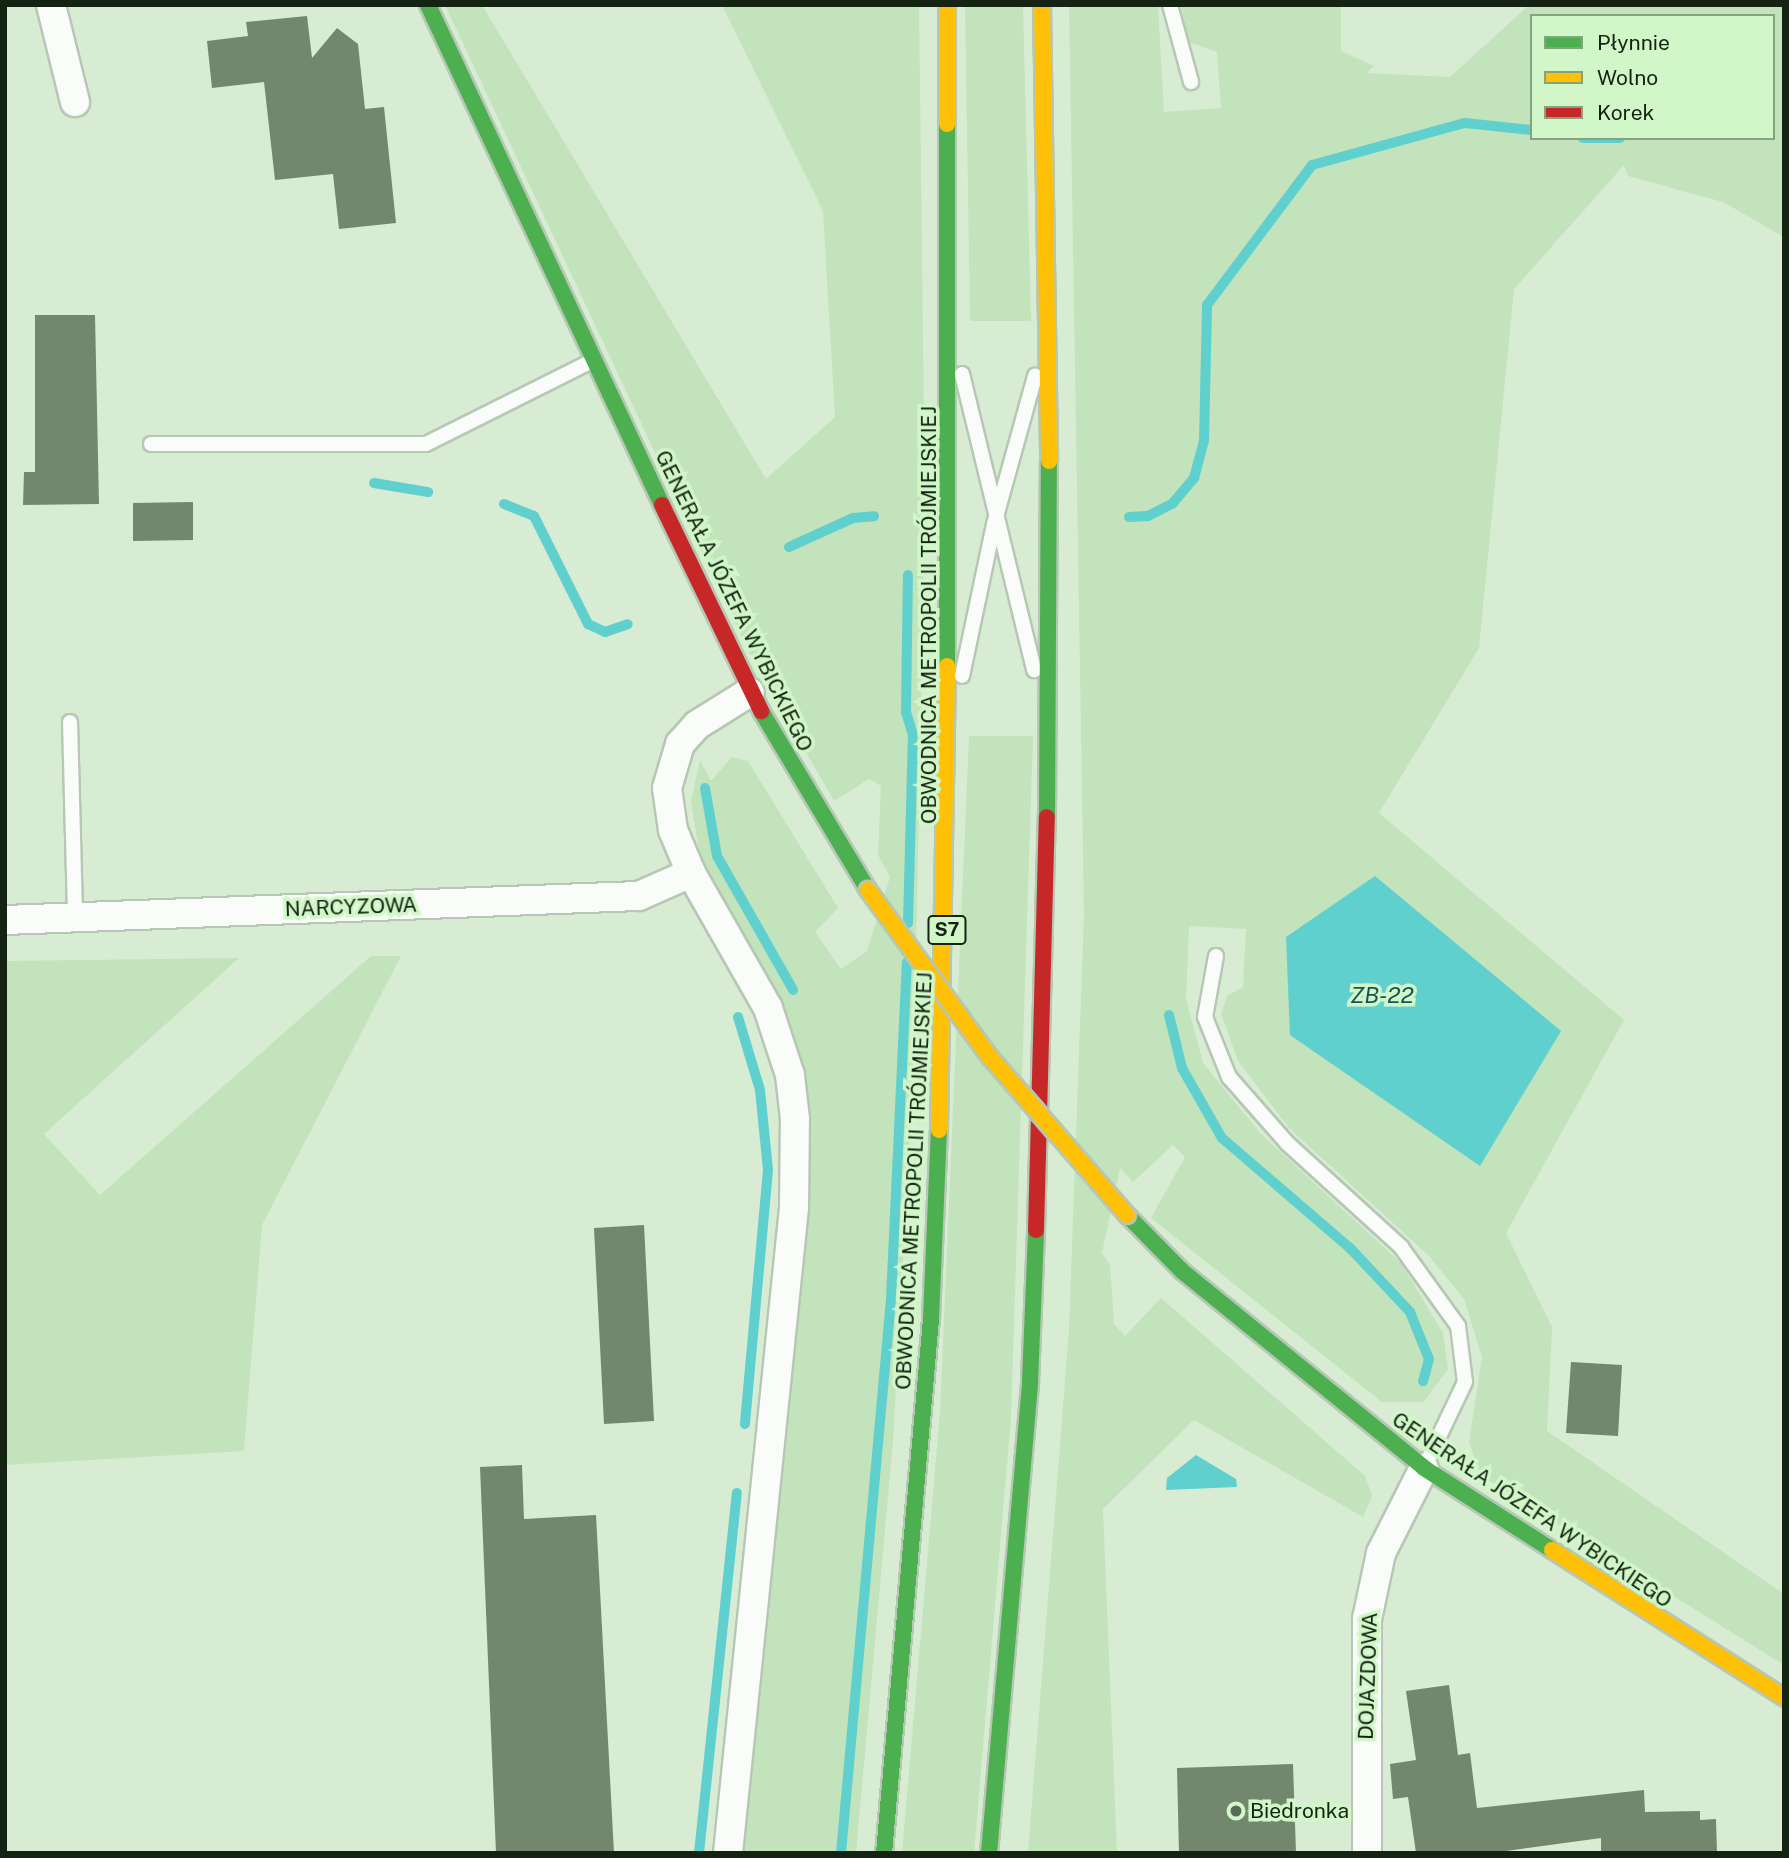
<!DOCTYPE html>
<html>
<head>
<meta charset="utf-8">
<style>
  body { margin:0 }
  #map { position:relative; width:1789px; height:1858px; overflow:hidden; background:#d8ecd4; font-family:"Public Sans",sans-serif }
  div>[style] { position:absolute }
  .green>* { inset:0; background:#c2e3bb }
  .water>* { inset:0; background:#5fd0ce }
  .stream>* { height:10px; margin:-5px; padding:0 5px; transform-origin:5px; border-radius:5px; background:#5fd0ce }
  .building>* { inset:0; background:#72876d }
  .roads { filter:drop-shadow(2px 0 #b6c7b4) drop-shadow(-2px 0 #b6c7b4) drop-shadow(0 2px #b6c7b4) drop-shadow(0 -2px #b6c7b4) }
  .lane>* { height:14px; margin:-7px; padding:0 7px; transform-origin:7px; border-radius:7px; background:#f9fcf9 }
  .street>* { height:28px; margin:-14px; padding:0 14px; transform-origin:14px; border-radius:14px; background:#f9fcf9 }
  .fast>* { height:16px; margin:-8px; padding:0 8px; transform-origin:8px; border-radius:8px; background:#4caf50 }
  .slow>* { height:16px; margin:-8px; padding:0 8px; transform-origin:8px; border-radius:8px; background:#ffc107 }
  .jam>* { height:16px; margin:-8px; padding:0 8px; transform-origin:8px; border-radius:8px; background:#c62828 }
  .bridges { filter:drop-shadow(2px 0 #b6c7b4) drop-shadow(-2px 0 #b6c7b4) drop-shadow(0 2px #b6c7b4) drop-shadow(0 -2px #b6c7b4) }
  .slow-bridge>* { height:16px; margin:-8px; padding:0 8px; transform-origin:8px; border-radius:8px; background:#ffc107 }
  .dots>* { width:19px; height:19px; translate:-50% -50%; box-sizing:border-box; border:4px solid #d1f7c9; border-radius:50% }
  span { translate:-50% -50%; white-space:nowrap; text-align:center; line-height:1.15; -webkit-text-stroke:7px #d1f7c9; paint-order:stroke }
  .shield-label span { padding:2px 5px; background:#d1f7c9; border:2px solid; border-radius:5px; -webkit-text-stroke-width:0 }
  .shield-label { font-size:19px; color:#152313; font-weight:700 }
  .street-label { font-size:21px; color:#152313 }
  .poi-label { font-size:21px; color:#152313 }
  .left { translate:0 -50%; text-align:left }
  .water-label { font-size:23px; color:#185457; font-style:italic }
  .frame { position:absolute; inset:0; border:7px solid #152313; pointer-events:none }
  .legend { position:absolute; left:1530px; top:14px; width:245px; height:126px; box-sizing:border-box; background:#d1f7c9; border:2px solid #86a280; margin:0; padding:9px 12px; list-style:none; font-size:21px; color:#152313 }
  .legend li { display:flex; align-items:center; gap:14px; height:35px }
  .legend b { width:35px; border:2px solid #86a280 }
</style>
</head>
<body>
<div id="map">
  <div class="green">
    <div style="clip-path:polygon(445px 5px,482px 5px,766px 479px,835px 417px,823px 211px,722px 5px,919px 5px,925px 503px,914px 1059px,893px 1441px,856px 1853px,740px 1853px,809px 1141px,700px 857px,691px 801px,700px 760px,711px 781px,732px 757px,748px 761px,838px 908px,815px 932px,841px 969px,867px 951px,890px 877px,878px 855px,881px 786px,869px 779px,834px 801px,747px 649px)"></div>
    <div style="clip-path:polygon(965px 5px,1023px 5px,1031px 321px,970px 321px)"></div>
    <div style="clip-path:polygon(evenodd,1069px 5px,1158px 5px,1164px 112px,1221px 108px,1217px 52px,1189px 42px,1181px 5px,1341px 5px,1341px 51px,1374px 66px,1367px 73px,1450px 77px,1529px 5px,1784px 5px,1784px 237px,1723px 202px,1628px 176px,1624px 165px,1514px 289px,1479px 648px,1379px 813px,1624px 1020px,1506px 1233px,1552px 1327px,1547px 1431px,1784px 1594px,1784px 1665px,1480px 1475px,1469px 1442px,1482px 1357px,1464px 1299px,1429px 1256px,1289px 1128px,1238px 1061px,1221px 1014px,1227px 996px,1243px 987px,1246px 929px,1189px 926px,1186px 999px,1203px 1063px,1260px 1133px,1401px 1263px,1443px 1333px,1448px 1369px,1424px 1402px,1382px 1402px,1151px 1218px,1185px 1157px,1173px 1145px,1133px 1182px,1120px 1168px,1102px 1253px,1110px 1264px,1114px 1324px,1125px 1336px,1161px 1298px,1365px 1476px,1372px 1496px,1363px 1517px,1194px 1420px,1103px 1509px,1117px 1853px,1028px 1853px,1069px 1330px,1084px 914px,1069px 5px,1532px 16px,1773px 16px,1773px 138px,1532px 138px,1532px 16px)"></div>
    <div style="clip-path:polygon(969px 736px,1033px 736px,1011px 1417px,974px 1853px,902px 1853px,940px 1412px)"></div>
    <div style="clip-path:polygon(371px 956px,401px 956px,262px 1225px,244px 1451px,5px 1465px,5px 961px,239px 958px,44px 1134px,100px 1195px)"></div>
  </div>
  <div class="water">
    <div style="clip-path:polygon(1375px 876px,1561px 1031px,1480px 1166px,1290px 1035px,1286px 937px)"></div>
    <div style="clip-path:polygon(1196px 1455px,1236px 1479px,1237px 1487px,1166px 1490px,1167px 1478px)"></div>
  </div>
  <div class="stream">
    <div style="left:1583px;top:138px;width:37px"></div>
    <div style="left:374px;top:483px;width:55px;rotate:9.5deg"></div>
    <div style="left:504px;top:504px;width:32px;rotate:22deg"></div>
    <div style="left:534px;top:516px;width:121px;rotate:63.4deg"></div>
    <div style="left:588px;top:624px;width:19px;rotate:25deg"></div>
    <div style="left:605px;top:632px;width:24px;rotate:-19deg"></div>
    <div style="left:1129px;top:517px;width:19px;rotate:-3deg"></div>
    <div style="left:1148px;top:516px;width:28px;rotate:-27deg"></div>
    <div style="left:1173px;top:503px;width:33px;rotate:-50deg"></div>
    <div style="left:1194px;top:478px;width:39px;rotate:-75deg"></div>
    <div style="left:1204px;top:440px;width:135px;rotate:-88.7deg"></div>
    <div style="left:1207px;top:305px;width:175px;rotate:-53.1deg"></div>
    <div style="left:1312px;top:165px;width:159px;rotate:-15.4deg"></div>
    <div style="left:1465px;top:123px;width:67px;rotate:6deg"></div>
    <div style="left:789px;top:547px;width:70px;rotate:-24.4deg"></div>
    <div style="left:853px;top:518px;width:21px;rotate:-5deg"></div>
    <div style="left:705px;top:788px;width:69px;rotate:80deg"></div>
    <div style="left:717px;top:856px;width:154px;rotate:60.4deg"></div>
    <div style="left:908px;top:923px;width:188px;rotate:-88.5deg"></div>
    <div style="left:913px;top:735px;width:24px;rotate:-107deg"></div>
    <div style="left:906px;top:712px;width:137px;rotate:-89.2deg"></div>
    <div style="left:1169px;top:1015px;width:55px;rotate:76.2deg"></div>
    <div style="left:1182px;top:1068px;width:81px;rotate:60.3deg"></div>
    <div style="left:1222px;top:1138px;width:169px;rotate:40.7deg"></div>
    <div style="left:1350px;top:1248px;width:88px;rotate:46.8deg"></div>
    <div style="left:1410px;top:1312px;width:51px;rotate:68deg"></div>
    <div style="left:1429px;top:1359px;width:23px;rotate:105deg"></div>
    <div style="left:738px;top:1017px;width:76px;rotate:73.2deg"></div>
    <div style="left:760px;top:1090px;width:80px;rotate:84.3deg"></div>
    <div style="left:768px;top:1170px;width:255px;rotate:95.2deg"></div>
    <div style="left:699px;top:1853px;width:362px;rotate:-84deg"></div>
    <div style="left:841px;top:1853px;width:556px;rotate:-84.84deg"></div>
    <div style="left:891px;top:1299px;width:337px;rotate:-87.3deg"></div>
  </div>
  <div class="building">
    <div style="clip-path:polygon(307px 16px,312px 58px,337px 28px,358px 44px,365px 109px,384px 107px,396px 223px,339px 229px,333px 174px,275px 180px,264px 82px,212px 88px,207px 41px,248px 36px,246px 22px)"></div>
    <div style="clip-path:polygon(35px 315px,95px 315px,99px 504px,23px 505px,24px 472px,35px 472px)"></div>
    <div style="clip-path:polygon(193px 502px,193px 540px,133px 541px,133px 503px)"></div>
    <div style="clip-path:polygon(644px 1225px,654px 1421px,604px 1424px,594px 1228px)"></div>
    <div style="clip-path:polygon(1571px 1362px,1622px 1365px,1618px 1436px,1566px 1433px)"></div>
    <div style="clip-path:polygon(522px 1465px,524px 1519px,596px 1515px,614px 1853px,496px 1853px,480px 1467px)"></div>
    <div style="clip-path:polygon(1449px 1685px,1458px 1755px,1470px 1753px,1477px 1808px,1644px 1790px,1645px 1812px,1700px 1811px,1700px 1820px,1716px 1819px,1717px 1853px,1601px 1853px,1601px 1838px,1492px 1853px,1416px 1853px,1408px 1797px,1393px 1799px,1390px 1764px,1416px 1760px,1406px 1691px)"></div>
    <div style="clip-path:polygon(1293px 1764px,1296px 1853px,1179px 1853px,1177px 1768px)"></div>
  </div>
  <div class="roads">
    <div class="lane">
      <div style="left:1170px;top:5px;width:80px;rotate:74.7deg"></div>
      <div style="left:962px;top:374px;width:305px;rotate:76.3deg"></div>
      <div style="left:151px;top:444px;width:275px"></div>
      <div style="left:426px;top:444px;width:186px;rotate:-26.6deg"></div>
      <div style="left:962px;top:676px;width:155px;rotate:-78.1deg"></div>
      <div style="left:994px;top:524px;width:154px;rotate:-74.5deg"></div>
      <div style="left:70px;top:722px;width:193px;rotate:88.5deg"></div>
      <div style="left:1216px;top:956px;width:62px;rotate:100.2deg"></div>
      <div style="left:1205px;top:1017px;width:65px;rotate:68.2deg"></div>
      <div style="left:1229px;top:1077px;width:89px;rotate:48.6deg"></div>
      <div style="left:1288px;top:1144px;width:153px;rotate:42.3deg"></div>
      <div style="left:1401px;top:1247px;width:97px;rotate:54.2deg"></div>
      <div style="left:1458px;top:1326px;width:56px;rotate:82.9deg"></div>
      <div style="left:1465px;top:1382px;width:93px;rotate:115.5deg"></div>
    </div>
    <div class="street">
      <div style="left:51px;top:5px;width:100px;rotate:76.1deg"></div>
      <div style="left:5px;top:920px;width:634px;rotate:-2.17deg"></div>
      <div style="left:639px;top:896px;width:57px;rotate:-23.9deg"></div>
      <div style="left:728px;top:1853px;width:648px;rotate:-84.16deg"></div>
      <div style="left:794px;top:1208px;width:89px;rotate:-89.4deg"></div>
      <div style="left:795px;top:1119px;width:44px;rotate:-96.5deg"></div>
      <div style="left:790px;top:1075px;width:71px;rotate:-108.2deg"></div>
      <div style="left:768px;top:1008px;width:155px;rotate:-119.7deg"></div>
      <div style="left:691px;top:873px;width:47px;rotate:-112.7deg"></div>
      <div style="left:673px;top:830px;width:42px;rotate:-98.1deg"></div>
      <div style="left:667px;top:788px;width:46px;rotate:-73.5deg"></div>
      <div style="left:680px;top:744px;width:25px;rotate:-48deg"></div>
      <div style="left:697px;top:725px;width:62px;rotate:-31.9deg"></div>
      <div style="left:1367px;top:1853px;width:234px;rotate:-90deg"></div>
      <div style="left:1367px;top:1619px;width:67px;rotate:-78deg"></div>
      <div style="left:1381px;top:1553px;width:95px;rotate:-63.2deg"></div>
    </div>
    <div class="fast">
      <div style="left:428px;top:5px;width:552px;rotate:64.92deg"></div>
      <div style="left:947px;top:124px;width:542px;rotate:90deg"></div>
      <div style="left:761px;top:711px;width:209px;rotate:59.1deg"></div>
      <div style="left:1047px;top:817px;width:356px;rotate:-89.7deg"></div>
      <div style="left:1127px;top:1215px;width:78px;rotate:45.5deg"></div>
      <div style="left:1182px;top:1271px;width:312px;rotate:39.1deg"></div>
      <div style="left:1424px;top:1468px;width:152px;rotate:32.6deg"></div>
      <div style="left:884px;top:1853px;width:536px;rotate:-84.97deg"></div>
      <div style="left:931px;top:1319px;width:189px;rotate:-87.6deg"></div>
      <div style="left:989px;top:1853px;width:473px;rotate:-85deg"></div>
      <div style="left:1030px;top:1382px;width:152px;rotate:-87.7deg"></div>
    </div>
    <div class="slow">
      <div style="left:947px;top:5px;width:119px;rotate:90deg"></div>
      <div style="left:1042px;top:5px;width:456px;rotate:89.1deg"></div>
      <div style="left:939px;top:1130px;width:464px;rotate:-89deg"></div>
      <div style="left:1552px;top:1550px;width:275px;rotate:32.4deg"></div>
    </div>
    <div class="jam">
      <div style="left:662px;top:505px;width:229px;rotate:64.3deg"></div>
      <div style="left:1036px;top:1230px;width:413px;rotate:-88.5deg"></div>
    </div>
  </div>
  <div class="bridges">
    <div class="slow-bridge">
      <div style="left:868px;top:890px;width:207px;rotate:53.9deg"></div>
      <div style="left:990px;top:1057px;width:209px;rotate:49.1deg"></div>
    </div>
  </div>
  <div class="dots">
    <div style="left:1236px;top:1811px;background:#596957"></div>
  </div>
  <div class="shield-label">
    <span style="left:947px;top:930px">S7</span>
  </div>
  <div class="street-label">
    <span style="left:734px;top:601px;rotate:64deg">GENERAŁA JÓZEFA WYBICKIEGO</span>
    <span style="left:929px;top:615px;rotate:-90deg">OBWODNICA METROPOLII TRÓJMIEJSKIEJ</span>
    <span style="left:351px;top:907px;rotate:-2deg">NARCYZOWA</span>
    <span style="left:914px;top:1181px;rotate:-87deg">OBWODNICA METROPOLII TRÓJMIEJSKIEJ</span>
    <span style="left:1532px;top:1510px;rotate:34deg">GENERAŁA JÓZEFA WYBICKIEGO</span>
    <span style="left:1368px;top:1676px;rotate:-88deg">DOJAZDOWA</span>
  </div>
  <div class="poi-label">
    <span class="left" style="left:1250px;top:1811px">Biedronka</span>
  </div>
  <div class="water-label">
    <span style="left:1382px;top:995px">ZB-22</span>
  </div>
  <div class="frame"></div>
  <ul class="legend">
  <li><b style="height:9px;background:#4caf50"></b>Płynnie</li>
  <li><b style="height:9px;background:#ffc107"></b>Wolno</li>
  <li><b style="height:9px;background:#c62828"></b>Korek</li>
  </ul>
</div>
</body>
</html>
